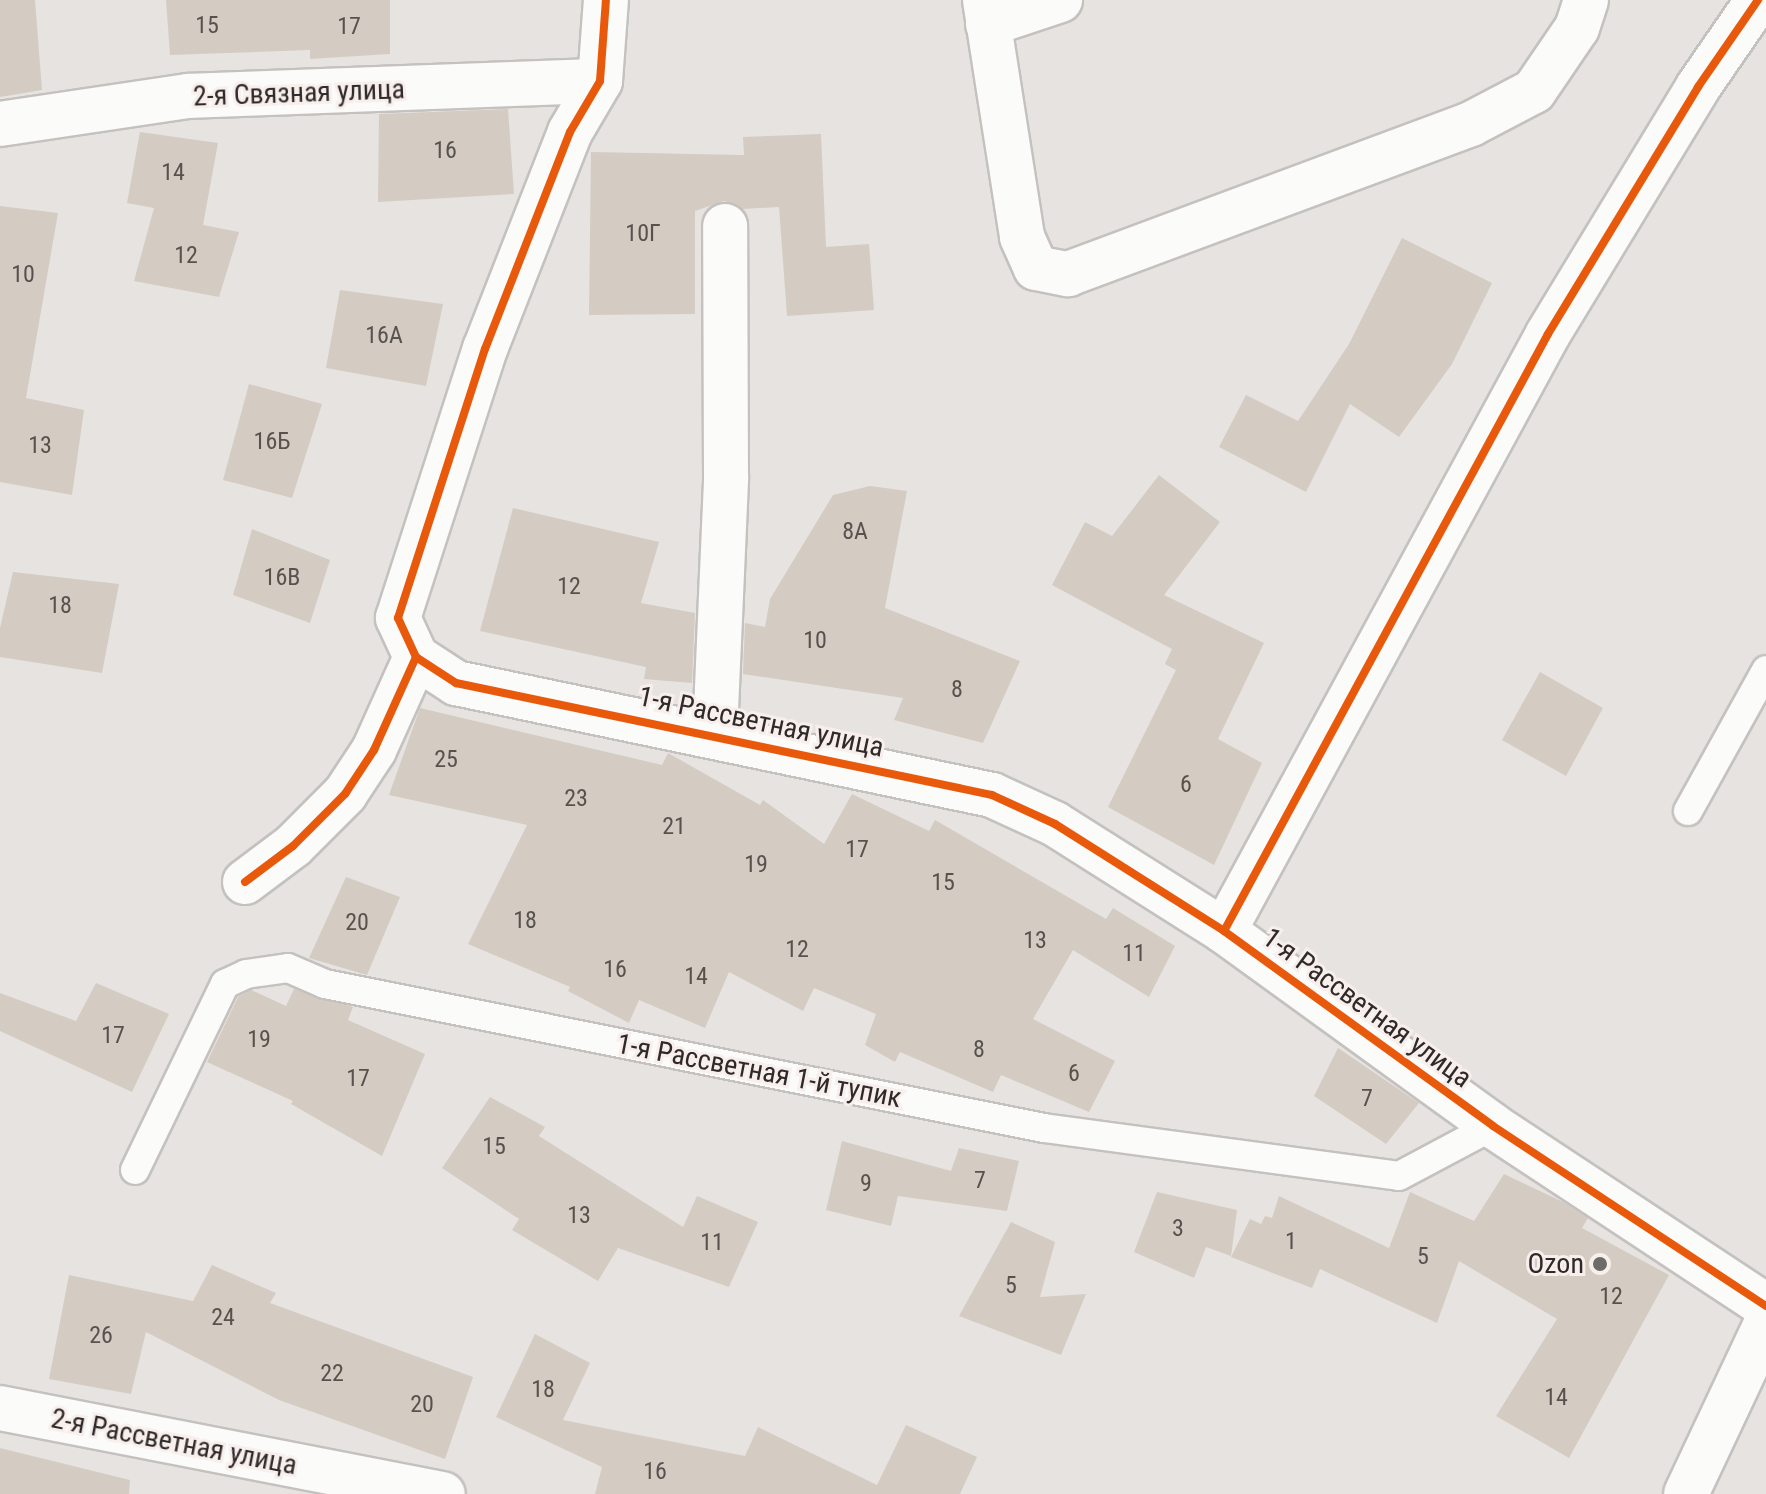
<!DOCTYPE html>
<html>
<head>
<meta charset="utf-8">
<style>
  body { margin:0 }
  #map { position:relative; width:1766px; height:1494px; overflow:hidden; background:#e7e3e1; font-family:"Roboto Condensed",sans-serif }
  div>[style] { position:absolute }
  .building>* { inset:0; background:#d4ccc2 }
  .roads { filter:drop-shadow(2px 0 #c4c1bf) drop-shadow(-2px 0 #c4c1bf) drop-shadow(0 2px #c4c1bf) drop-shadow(0 -2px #c4c1bf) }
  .lane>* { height:28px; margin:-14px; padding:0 14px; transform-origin:14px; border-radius:14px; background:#fbfbfa }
  .street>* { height:44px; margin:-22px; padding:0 22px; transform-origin:22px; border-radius:22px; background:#fbfbfa }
  .secondary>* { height:44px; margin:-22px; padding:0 22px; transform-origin:22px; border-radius:22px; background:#fbfbfa }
  .cycleway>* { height:8px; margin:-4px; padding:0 4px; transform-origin:4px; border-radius:4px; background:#e8590c }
  .dots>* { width:22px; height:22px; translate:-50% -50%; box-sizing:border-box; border:4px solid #f8efec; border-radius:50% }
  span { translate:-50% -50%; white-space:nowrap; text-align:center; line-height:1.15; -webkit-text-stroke:6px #f8efec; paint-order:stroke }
  .number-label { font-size:24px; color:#58524f }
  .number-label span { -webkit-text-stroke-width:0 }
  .street-label { font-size:28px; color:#2e2a29 }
  .poi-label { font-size:28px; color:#2e2a29 }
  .right { translate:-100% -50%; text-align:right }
</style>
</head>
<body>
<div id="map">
  <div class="building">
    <div style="clip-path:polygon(0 0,35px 0,42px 90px,0 97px)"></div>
    <div style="clip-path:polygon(166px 0,390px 0,390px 54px,310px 59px,310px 50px,170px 55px)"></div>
    <div style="clip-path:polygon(508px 109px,514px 194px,378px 202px,379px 114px)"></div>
    <div style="clip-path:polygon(140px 132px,218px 143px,203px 225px,239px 232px,219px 297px,134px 281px,154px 208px,127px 203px)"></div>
    <div style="clip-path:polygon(821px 134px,826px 247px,869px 244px,874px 310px,787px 316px,779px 207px,742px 209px,724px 201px,695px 211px,695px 314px,589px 315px,591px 152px,744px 155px,743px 137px)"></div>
    <div style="clip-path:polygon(0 206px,58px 213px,26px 398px,84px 410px,72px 495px,0 482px)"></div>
    <div style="clip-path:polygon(1402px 238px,1492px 283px,1452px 364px,1399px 437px,1350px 404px,1306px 492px,1219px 447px,1246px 395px,1298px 421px,1349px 344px)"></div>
    <div style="clip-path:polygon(340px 290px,443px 304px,426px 386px,326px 368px)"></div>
    <div style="clip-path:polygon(249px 384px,322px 404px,292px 498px,223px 480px)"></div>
    <div style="clip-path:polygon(1159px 475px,1220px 522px,1164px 595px,1264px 643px,1218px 739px,1262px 763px,1214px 865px,1108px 807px,1176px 670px,1165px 664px,1172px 649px,1052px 585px,1085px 522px,1112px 536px)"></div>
    <div style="clip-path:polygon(870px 486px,907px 491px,885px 608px,1020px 661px,983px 743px,894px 720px,903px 698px,743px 674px,745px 623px,765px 627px,770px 599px,833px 495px)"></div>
    <div style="clip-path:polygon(513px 508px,659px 542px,641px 603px,695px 613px,692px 683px,644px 679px,646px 667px,480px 631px)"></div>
    <div style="clip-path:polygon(252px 529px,330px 560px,310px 623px,233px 595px)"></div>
    <div style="clip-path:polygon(13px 572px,119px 584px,102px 673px,0 657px,0 628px)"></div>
    <div style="clip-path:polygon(1540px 672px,1603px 708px,1566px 776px,1502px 740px)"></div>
    <div style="clip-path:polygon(420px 708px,662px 765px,668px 753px,760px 805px,763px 800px,824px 844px,852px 794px,929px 831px,935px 820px,1106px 919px,1113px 908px,1175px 946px,1149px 997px,1073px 950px,1033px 1019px,1115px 1061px,1089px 1112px,1001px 1075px,993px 1092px,900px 1052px,895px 1062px,865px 1045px,876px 1014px,814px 988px,803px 1011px,729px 972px,705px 1028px,639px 1000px,629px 1023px,568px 991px,570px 987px,468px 944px,527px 825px,389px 795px)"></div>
    <div style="clip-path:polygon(346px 877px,400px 897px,367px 975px,309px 958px)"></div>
    <div style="clip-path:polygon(96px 983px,169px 1014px,132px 1092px,0 1031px,0 993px,76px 1021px)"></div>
    <div style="clip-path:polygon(294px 989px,353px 1007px,348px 1020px,425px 1054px,382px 1156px,291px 1104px,293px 1101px,207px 1062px,238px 997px,251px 990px,286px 1006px)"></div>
    <div style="clip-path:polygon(1338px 1048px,1419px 1103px,1386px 1144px,1314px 1096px)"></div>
    <div style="clip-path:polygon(490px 1097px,545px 1127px,539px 1136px,683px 1227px,697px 1196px,758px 1222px,729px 1287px,618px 1248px,598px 1281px,512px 1230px,519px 1219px,442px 1168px)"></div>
    <div style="clip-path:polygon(842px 1141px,951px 1171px,959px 1148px,1019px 1161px,1007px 1211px,898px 1196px,891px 1226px,826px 1210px)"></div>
    <div style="clip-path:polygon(1504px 1174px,1563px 1202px,1588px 1218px,1582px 1228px,1669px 1275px,1569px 1458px,1496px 1416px,1557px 1319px,1459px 1261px,1437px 1323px,1320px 1269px,1312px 1288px,1231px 1257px,1250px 1219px,1261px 1224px,1265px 1216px,1272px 1218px,1279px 1196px,1389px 1248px,1410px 1192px,1474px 1221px)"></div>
    <div style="clip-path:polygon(1157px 1192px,1237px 1210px,1231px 1256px,1206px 1247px,1194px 1278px,1134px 1252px)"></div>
    <div style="clip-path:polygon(1011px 1222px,1055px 1242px,1040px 1297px,1086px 1294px,1061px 1355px,959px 1316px)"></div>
    <div style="clip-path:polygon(212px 1265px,276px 1293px,270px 1303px,473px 1377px,445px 1459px,279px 1400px,146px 1332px,131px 1394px,49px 1379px,69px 1275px,193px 1301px)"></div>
    <div style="clip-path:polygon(535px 1334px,590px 1363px,563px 1420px,745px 1456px,758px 1427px,877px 1485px,906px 1425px,977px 1457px,960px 1494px,595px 1494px,602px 1467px,496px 1417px)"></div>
    <div style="clip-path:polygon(0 1448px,130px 1480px,129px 1494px,0 1494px)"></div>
  </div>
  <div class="roads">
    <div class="lane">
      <div style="left:1688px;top:811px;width:161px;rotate:-61deg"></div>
      <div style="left:135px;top:1170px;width:207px;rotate:-64.2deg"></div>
      <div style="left:225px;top:984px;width:23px;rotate:-25deg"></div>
      <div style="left:246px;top:974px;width:42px;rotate:-8.1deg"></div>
      <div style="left:288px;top:968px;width:40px;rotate:23.4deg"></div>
      <div style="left:325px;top:984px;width:733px;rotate:11.33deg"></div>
      <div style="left:1044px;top:1128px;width:358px;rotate:7.7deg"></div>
      <div style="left:1399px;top:1176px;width:106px;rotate:-28deg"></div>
    </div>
    <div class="street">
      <div style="left:985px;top:0;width:240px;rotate:81.1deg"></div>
      <div style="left:1022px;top:237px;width:34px;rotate:66deg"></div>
      <div style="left:1036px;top:268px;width:33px;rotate:11deg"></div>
      <div style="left:1068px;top:274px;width:430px;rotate:-20.4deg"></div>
      <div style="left:1471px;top:124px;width:71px;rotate:-27.6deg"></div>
      <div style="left:1534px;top:91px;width:76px;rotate:-55.7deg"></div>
      <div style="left:1577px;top:28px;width:29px;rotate:-72deg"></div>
      <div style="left:988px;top:24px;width:76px;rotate:-18.4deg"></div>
      <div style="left:0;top:124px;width:190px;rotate:-8.5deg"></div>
      <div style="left:188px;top:96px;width:412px;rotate:-2.1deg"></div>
      <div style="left:416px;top:657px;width:48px;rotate:33deg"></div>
      <div style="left:456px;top:683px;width:548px;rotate:11.8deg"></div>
      <div style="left:992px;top:795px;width:69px;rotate:24.7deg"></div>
      <div style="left:1055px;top:824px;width:200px;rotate:32.3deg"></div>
      <div style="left:1224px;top:931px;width:332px;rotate:35.9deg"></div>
      <div style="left:1493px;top:1126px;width:327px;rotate:33.4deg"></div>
      <div style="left:715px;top:733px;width:257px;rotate:-87.5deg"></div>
      <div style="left:726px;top:476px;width:250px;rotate:-90.2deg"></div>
      <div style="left:245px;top:882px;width:60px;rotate:-36.9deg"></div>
      <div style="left:293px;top:846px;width:74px;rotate:-45deg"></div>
      <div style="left:345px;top:794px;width:53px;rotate:-56.6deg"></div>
      <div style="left:374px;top:750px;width:102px;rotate:-65.7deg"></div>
      <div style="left:416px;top:657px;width:43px;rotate:-114.8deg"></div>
      <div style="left:398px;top:618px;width:283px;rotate:-72.1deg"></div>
      <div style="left:485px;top:349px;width:233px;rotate:-68.6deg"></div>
      <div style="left:570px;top:132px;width:59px;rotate:-59.5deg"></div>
      <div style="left:600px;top:81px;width:81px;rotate:-85.8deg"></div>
      <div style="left:1224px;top:931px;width:679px;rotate:-61.51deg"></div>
      <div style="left:1548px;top:334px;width:289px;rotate:-58.7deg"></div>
      <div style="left:1698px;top:87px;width:106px;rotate:-55.4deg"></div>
      <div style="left:0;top:1408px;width:451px;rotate:11deg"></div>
    </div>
    <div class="secondary">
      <div style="left:1686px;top:1494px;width:188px;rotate:-64.8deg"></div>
    </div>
  </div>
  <div class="cycleway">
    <div style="left:416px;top:657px;width:48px;rotate:33deg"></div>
    <div style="left:456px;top:683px;width:548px;rotate:11.8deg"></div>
    <div style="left:992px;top:795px;width:69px;rotate:24.7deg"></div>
    <div style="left:1055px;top:824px;width:200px;rotate:32.3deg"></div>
    <div style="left:1224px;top:931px;width:332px;rotate:35.9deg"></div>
    <div style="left:1493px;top:1126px;width:327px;rotate:33.4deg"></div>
    <div style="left:245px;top:882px;width:60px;rotate:-36.9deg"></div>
    <div style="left:293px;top:846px;width:74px;rotate:-45deg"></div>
    <div style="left:345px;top:794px;width:53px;rotate:-56.6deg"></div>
    <div style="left:374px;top:750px;width:102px;rotate:-65.7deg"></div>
    <div style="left:416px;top:657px;width:43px;rotate:-114.8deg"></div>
    <div style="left:398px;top:618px;width:283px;rotate:-72.1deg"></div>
    <div style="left:485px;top:349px;width:233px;rotate:-68.6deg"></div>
    <div style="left:570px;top:132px;width:59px;rotate:-59.5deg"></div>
    <div style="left:600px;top:81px;width:81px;rotate:-85.8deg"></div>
    <div style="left:1224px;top:931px;width:679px;rotate:-61.51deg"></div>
    <div style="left:1548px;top:334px;width:289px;rotate:-58.7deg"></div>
    <div style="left:1698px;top:87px;width:106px;rotate:-55.4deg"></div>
  </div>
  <div class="dots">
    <div style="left:1600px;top:1264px;background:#6f6b69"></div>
  </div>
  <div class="number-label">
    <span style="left:207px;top:26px">15</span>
    <span style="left:349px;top:27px">17</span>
    <span style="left:445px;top:151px">16</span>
    <span style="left:173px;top:173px">14</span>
    <span style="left:643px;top:234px">10Г</span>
    <span style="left:186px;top:256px">12</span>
    <span style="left:23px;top:275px">10</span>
    <span style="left:384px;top:336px">16А</span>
    <span style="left:272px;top:442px">16Б</span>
    <span style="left:40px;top:446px">13</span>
    <span style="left:855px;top:532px">8А</span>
    <span style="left:282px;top:578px">16В</span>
    <span style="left:569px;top:587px">12</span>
    <span style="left:60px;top:606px">18</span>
    <span style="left:815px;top:641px">10</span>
    <span style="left:957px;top:690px">8</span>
    <span style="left:446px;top:760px">25</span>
    <span style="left:1186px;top:785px">6</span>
    <span style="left:576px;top:799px">23</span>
    <span style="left:674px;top:827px">21</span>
    <span style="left:857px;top:850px">17</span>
    <span style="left:756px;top:865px">19</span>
    <span style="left:943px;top:883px">15</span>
    <span style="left:525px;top:921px">18</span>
    <span style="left:357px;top:923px">20</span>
    <span style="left:1035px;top:941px">13</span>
    <span style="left:797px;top:950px">12</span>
    <span style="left:1134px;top:954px">11</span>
    <span style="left:615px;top:970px">16</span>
    <span style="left:696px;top:977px">14</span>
    <span style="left:113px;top:1036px">17</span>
    <span style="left:259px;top:1040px">19</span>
    <span style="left:979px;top:1050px">8</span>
    <span style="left:1074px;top:1074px">6</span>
    <span style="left:358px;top:1079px">17</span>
    <span style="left:1367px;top:1099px">7</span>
    <span style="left:494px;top:1147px">15</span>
    <span style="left:980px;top:1181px">7</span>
    <span style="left:866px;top:1184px">9</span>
    <span style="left:579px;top:1216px">13</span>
    <span style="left:1178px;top:1229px">3</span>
    <span style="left:1291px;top:1242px">1</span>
    <span style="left:712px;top:1243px">11</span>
    <span style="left:1423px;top:1257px">5</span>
    <span style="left:1011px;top:1286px">5</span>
    <span style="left:1611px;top:1297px">12</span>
    <span style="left:223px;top:1318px">24</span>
    <span style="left:101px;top:1336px">26</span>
    <span style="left:332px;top:1374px">22</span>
    <span style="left:543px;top:1390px">18</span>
    <span style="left:1556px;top:1398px">14</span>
    <span style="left:422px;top:1405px">20</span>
    <span style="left:655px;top:1472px">16</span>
  </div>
  <div class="street-label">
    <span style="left:299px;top:93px;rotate:-2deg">2-я Связная улица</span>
    <span style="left:761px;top:722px;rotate:12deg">1-я Рассветная улица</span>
    <span style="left:1367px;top:1008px;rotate:36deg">1-я Рассветная улица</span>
    <span style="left:759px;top:1071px;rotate:11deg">1-я Рассветная 1-й тупик</span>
    <span style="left:174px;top:1442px;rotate:11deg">2-я Рассветная улица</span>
  </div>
  <div class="poi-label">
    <span class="right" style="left:1584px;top:1264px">Ozon</span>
  </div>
</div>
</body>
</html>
